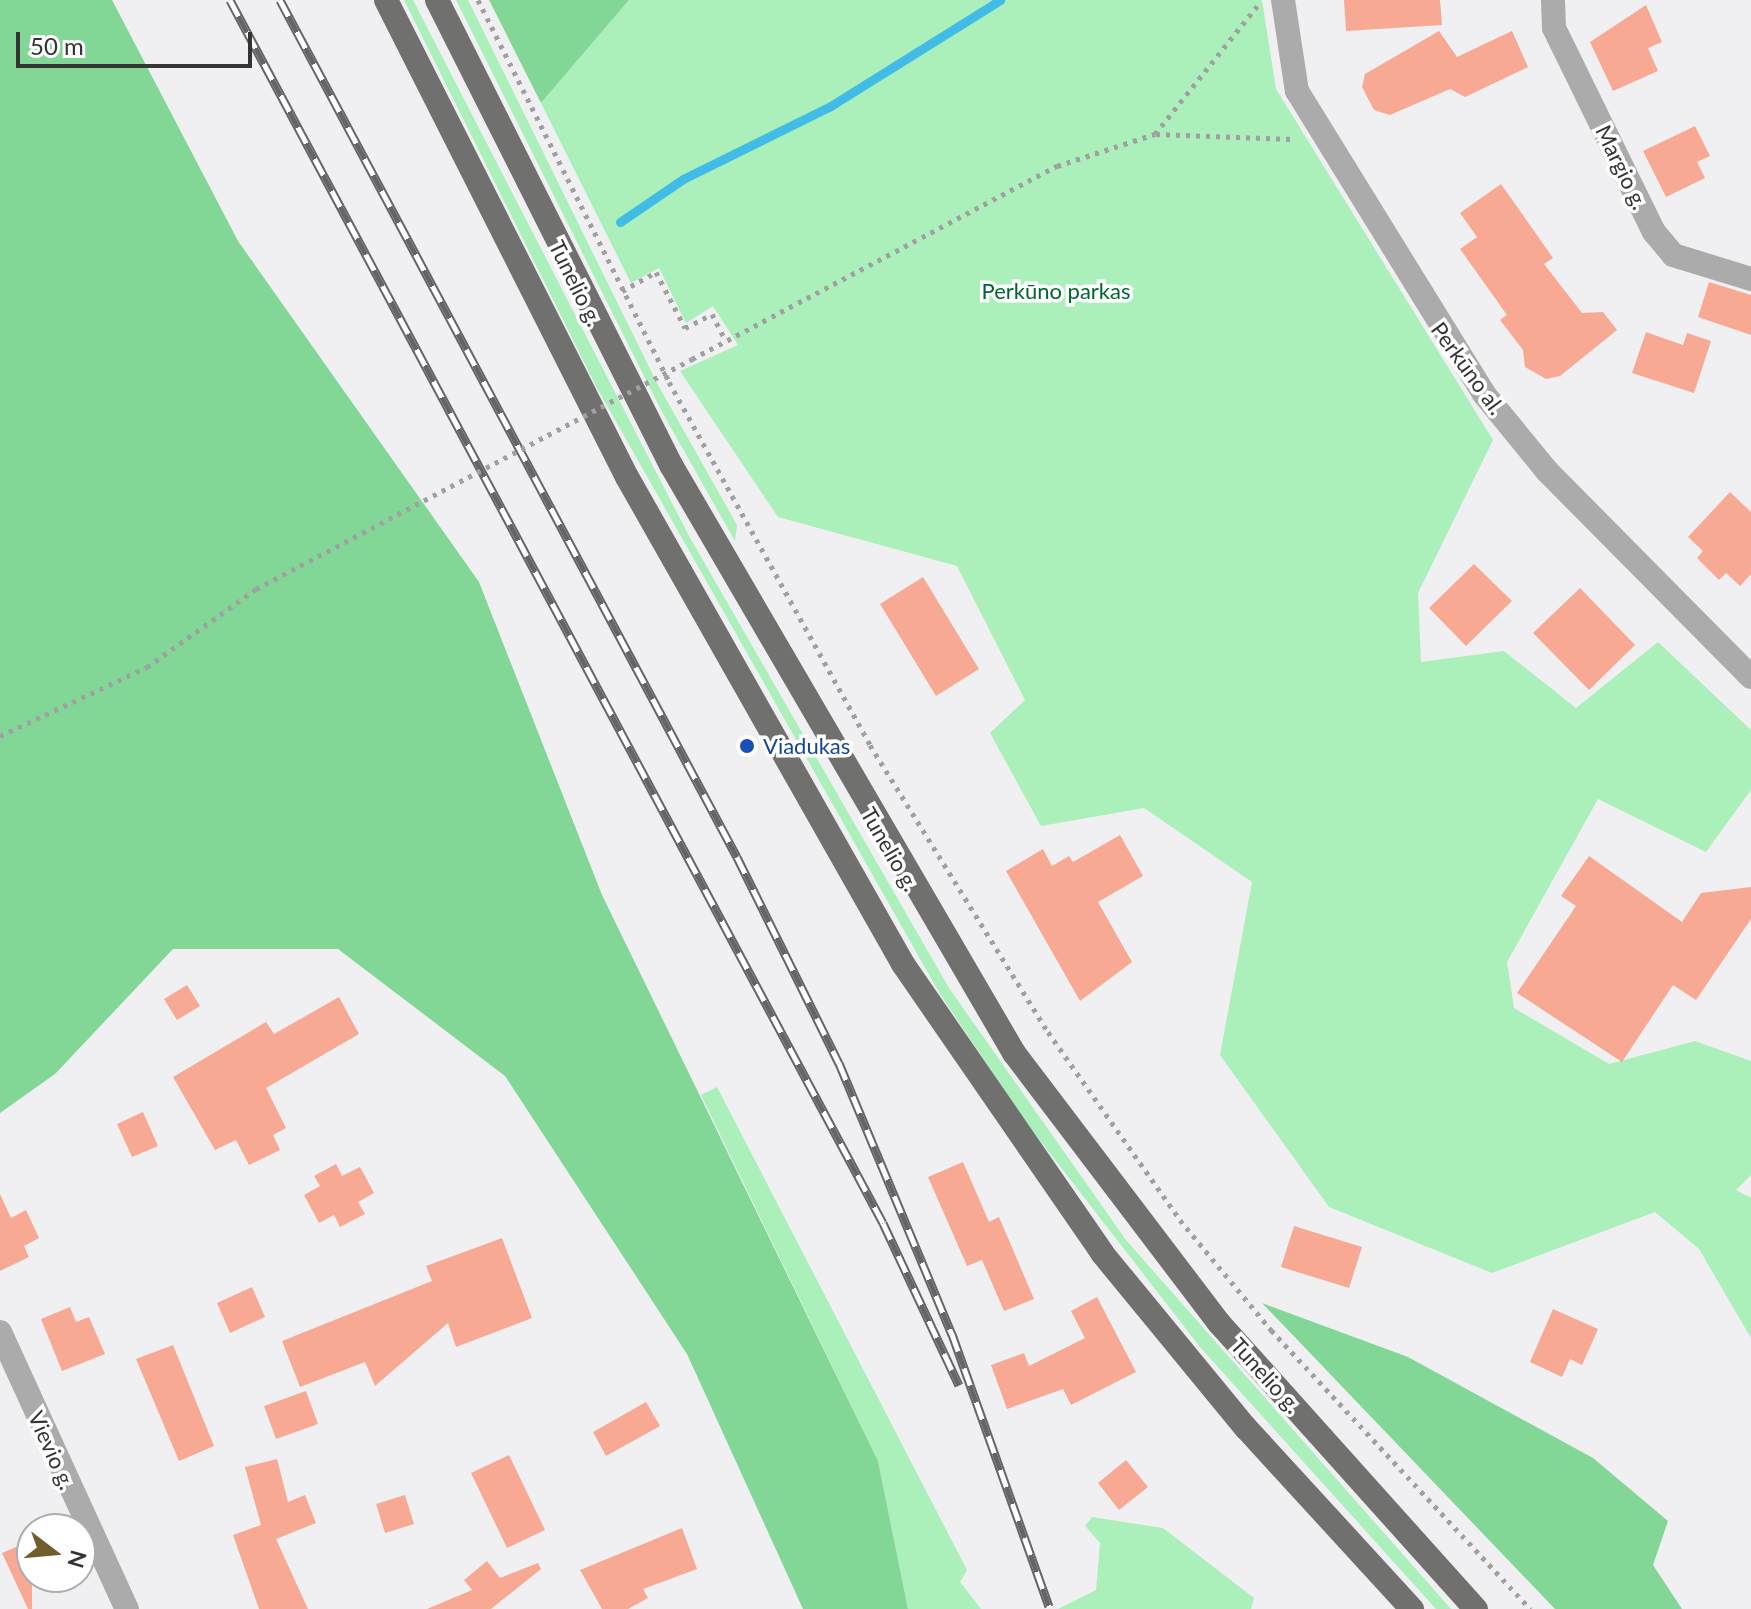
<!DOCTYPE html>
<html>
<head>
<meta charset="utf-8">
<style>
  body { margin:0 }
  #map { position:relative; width:1751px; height:1609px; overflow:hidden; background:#f0f0f3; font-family:Lato,sans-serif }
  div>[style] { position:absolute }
  .green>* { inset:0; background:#abefba }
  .forest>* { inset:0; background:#82d797 }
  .stream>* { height:9px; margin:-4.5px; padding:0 4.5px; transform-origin:4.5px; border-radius:4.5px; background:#40bce7 }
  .building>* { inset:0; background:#f8a994 }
  .path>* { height:5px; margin-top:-2.5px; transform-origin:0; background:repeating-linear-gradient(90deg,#a0a0a3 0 4px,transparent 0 10px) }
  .street>* { height:24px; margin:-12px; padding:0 12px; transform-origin:12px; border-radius:12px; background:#aaabaa }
  .primary>* { height:24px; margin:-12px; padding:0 12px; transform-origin:12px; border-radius:12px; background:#70716f }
  .rail>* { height:9px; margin-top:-4.5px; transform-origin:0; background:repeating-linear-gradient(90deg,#fefeff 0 18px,#656567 0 36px); box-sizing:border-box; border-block:2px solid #656567 }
  .path-bridge>* { height:5px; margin-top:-2.5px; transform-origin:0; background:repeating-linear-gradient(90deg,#a0a0a3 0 4px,transparent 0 10px) }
  .dots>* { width:22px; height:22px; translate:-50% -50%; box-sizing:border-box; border:4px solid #fefeff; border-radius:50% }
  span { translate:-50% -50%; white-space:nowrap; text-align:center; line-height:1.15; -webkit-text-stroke:7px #fefeff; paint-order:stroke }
  .street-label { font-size:22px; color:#343435 }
  .park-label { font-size:22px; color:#00682f }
  .transit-label { font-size:22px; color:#164399 }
  .left { translate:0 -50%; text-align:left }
  .north { position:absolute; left:16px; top:1513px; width:80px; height:80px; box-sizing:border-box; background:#fefeff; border:2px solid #adadae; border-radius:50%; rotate:106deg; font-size:22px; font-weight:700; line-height:32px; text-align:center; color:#343435 }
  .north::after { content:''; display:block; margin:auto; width:28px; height:36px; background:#725d2d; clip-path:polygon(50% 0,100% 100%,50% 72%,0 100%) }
  .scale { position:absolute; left:16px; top:32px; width:236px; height:36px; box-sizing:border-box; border:4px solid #343435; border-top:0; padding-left:10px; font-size:24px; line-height:28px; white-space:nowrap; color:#343435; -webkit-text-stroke:6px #fefeff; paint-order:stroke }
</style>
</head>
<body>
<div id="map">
  <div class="green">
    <div style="clip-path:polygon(404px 0,413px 0,689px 536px,949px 988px,1126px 1240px,1451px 1609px,1436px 1609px,1200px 1347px,1028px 1125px,940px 994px,597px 388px)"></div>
    <div style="clip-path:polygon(456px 0,468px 0,658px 385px,737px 525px,735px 541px,662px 412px)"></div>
    <div style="clip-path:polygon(629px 0,1262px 0,1276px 89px,1493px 440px,1418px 593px,1421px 662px,1504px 651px,1576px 708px,1658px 642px,1751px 730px,1751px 790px,1706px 852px,1598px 799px,1507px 962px,1514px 1008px,1609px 1064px,1695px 1041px,1751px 1061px,1751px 1175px,1736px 1190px,1751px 1198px,1751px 1338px,1699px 1249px,1655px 1212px,1492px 1273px,1329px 1207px,1220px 1055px,1252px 882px,1144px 808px,1041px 826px,990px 733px,1025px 700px,957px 566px,778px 517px,680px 371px,738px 345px,713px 306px,686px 323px,659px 268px,631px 283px,541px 103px)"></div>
    <div style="clip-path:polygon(717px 1087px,967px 1570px,960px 1582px,981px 1609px,908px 1609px,878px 1461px,701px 1095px)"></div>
    <div style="clip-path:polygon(1092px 1517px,1163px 1528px,1254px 1598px,1251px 1609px,1058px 1609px,1096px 1590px,1100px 1543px,1085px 1526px)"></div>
  </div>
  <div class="forest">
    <div style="clip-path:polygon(0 0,112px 0,238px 241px,479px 582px,602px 895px,878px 1461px,908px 1609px,803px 1609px,687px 1354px,505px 1076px,338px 949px,173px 949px,55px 1074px,0 1113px)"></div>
    <div style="clip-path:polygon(489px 0,629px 0,541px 103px)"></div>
    <div style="clip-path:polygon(1262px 1303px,1408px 1357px,1593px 1458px,1668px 1521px,1653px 1565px,1682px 1609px,1555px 1609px)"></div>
  </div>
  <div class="stream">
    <div style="left:620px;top:222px;width:76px;rotate:-34.3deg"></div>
    <div style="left:683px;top:179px;width:163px;rotate:-26.3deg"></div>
    <div style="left:829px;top:107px;width:202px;rotate:-32deg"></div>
  </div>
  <div class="building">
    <div style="clip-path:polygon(1344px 0,1440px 0,1442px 25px,1346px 31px)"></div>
    <div style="clip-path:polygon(1646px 5px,1662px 42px,1648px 48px,1658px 71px,1613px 91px,1590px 42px)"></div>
    <div style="clip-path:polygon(1439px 31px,1457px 57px,1512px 31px,1528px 67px,1465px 97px,1450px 89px,1390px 115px,1374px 110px,1362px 87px,1365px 74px)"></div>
    <div style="clip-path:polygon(1695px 126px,1710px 156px,1697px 162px,1705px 178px,1666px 197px,1643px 151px)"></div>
    <div style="clip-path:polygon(1501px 184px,1553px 258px,1544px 264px,1582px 313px,1603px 312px,1617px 330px,1560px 376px,1546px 379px,1525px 367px,1523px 350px,1500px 320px,1507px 315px,1460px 249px,1477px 237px,1460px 213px)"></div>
    <div style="clip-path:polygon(1709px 282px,1751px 295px,1751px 335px,1698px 317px)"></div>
    <div style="clip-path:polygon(1646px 332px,1683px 345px,1687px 333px,1711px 341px,1694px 393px,1632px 373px)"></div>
    <div style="clip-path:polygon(1730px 492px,1751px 512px,1751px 574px,1740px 586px,1726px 573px,1719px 580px,1697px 558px,1703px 551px,1688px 537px)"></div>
    <div style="clip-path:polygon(1474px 564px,1512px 601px,1466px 646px,1429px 608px)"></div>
    <div style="clip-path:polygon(923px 577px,979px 669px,936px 696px,880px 604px)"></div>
    <div style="clip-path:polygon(1580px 588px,1635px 645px,1589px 690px,1533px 633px)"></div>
    <div style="clip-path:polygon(1120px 835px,1143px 876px,1098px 902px,1132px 962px,1080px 1001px,1006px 871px,1043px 849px,1052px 866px,1069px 856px,1073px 862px)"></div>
    <div style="clip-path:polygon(1589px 856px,1682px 922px,1701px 893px,1751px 887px,1751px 919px,1696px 1000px,1673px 985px,1622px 1062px,1517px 993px,1576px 906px,1561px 896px)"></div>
    <div style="clip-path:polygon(187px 985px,200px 1006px,177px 1020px,164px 999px)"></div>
    <div style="clip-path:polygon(339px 997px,359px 1034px,266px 1088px,286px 1128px,273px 1135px,280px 1150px,249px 1165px,236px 1140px,215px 1150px,173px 1077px,266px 1022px,274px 1034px)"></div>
    <div style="clip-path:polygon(143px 1112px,158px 1146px,132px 1157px,117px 1124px)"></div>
    <div style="clip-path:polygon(963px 1162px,989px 1222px,999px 1217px,1034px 1299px,1004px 1311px,982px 1260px,967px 1266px,928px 1177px)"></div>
    <div style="clip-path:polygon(336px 1164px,342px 1176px,360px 1167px,374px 1193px,358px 1202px,365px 1214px,340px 1227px,334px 1215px,319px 1223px,304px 1195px,320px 1186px,314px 1176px)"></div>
    <div style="clip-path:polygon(0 1194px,11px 1218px,26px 1210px,39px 1238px,24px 1246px,29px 1257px,0 1271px)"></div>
    <div style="clip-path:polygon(1294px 1226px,1362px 1247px,1349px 1288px,1281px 1267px)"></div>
    <div style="clip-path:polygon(502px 1238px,532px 1318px,456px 1347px,448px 1323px,375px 1386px,365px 1362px,300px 1387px,282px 1341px,432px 1281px,426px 1266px)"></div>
    <div style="clip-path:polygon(252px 1287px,265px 1317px,230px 1333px,217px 1303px)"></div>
    <div style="clip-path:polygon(1097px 1297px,1136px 1372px,1071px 1405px,1063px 1389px,1007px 1409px,991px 1365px,1024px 1353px,1029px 1366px,1085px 1338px,1071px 1311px)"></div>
    <div style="clip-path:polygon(70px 1307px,76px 1322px,89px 1317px,105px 1354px,62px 1371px,41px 1319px)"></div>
    <div style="clip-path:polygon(1553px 1309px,1598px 1329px,1582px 1365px,1570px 1359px,1562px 1377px,1530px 1362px)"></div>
    <div style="clip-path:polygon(173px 1345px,214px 1446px,179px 1461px,136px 1359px)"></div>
    <div style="clip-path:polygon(306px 1391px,318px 1424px,276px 1439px,264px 1406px)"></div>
    <div style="clip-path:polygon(646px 1402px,660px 1426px,606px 1456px,593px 1432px)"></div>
    <div style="clip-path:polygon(509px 1455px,545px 1530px,507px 1548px,471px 1473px)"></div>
    <div style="clip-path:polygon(277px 1459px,288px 1502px,305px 1495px,316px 1523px,276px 1539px,308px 1609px,259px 1609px,233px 1535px,261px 1525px,245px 1467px)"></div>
    <div style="clip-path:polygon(1126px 1460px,1148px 1487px,1119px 1510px,1098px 1483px)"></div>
    <div style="clip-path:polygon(405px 1495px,414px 1524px,385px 1533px,376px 1504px)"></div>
    <div style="clip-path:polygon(682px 1528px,697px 1569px,643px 1589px,648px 1598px,628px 1609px,602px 1609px,580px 1570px)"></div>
    <div style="clip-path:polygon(32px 1540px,32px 1609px,28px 1609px,2px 1553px)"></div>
    <div style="clip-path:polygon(487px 1561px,500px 1578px,538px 1563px,541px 1569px,491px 1609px,427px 1609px,472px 1590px,464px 1580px)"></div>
  </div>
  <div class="path">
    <div style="left:478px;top:0;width:427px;rotate:63.4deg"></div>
    <div style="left:669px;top:382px;width:415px;rotate:61deg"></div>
    <div style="left:870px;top:745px;width:338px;rotate:58.2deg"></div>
    <div style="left:1048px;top:1032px;width:230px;rotate:54.9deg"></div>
    <div style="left:1180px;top:1220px;width:143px;rotate:50.4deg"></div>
    <div style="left:1271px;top:1330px;width:381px;rotate:47.1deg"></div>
    <div style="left:1156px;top:134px;width:138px;rotate:2.1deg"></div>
    <div style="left:622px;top:291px;width:39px;rotate:-29deg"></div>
    <div style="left:656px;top:272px;width:63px;rotate:62.6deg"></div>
    <div style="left:685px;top:328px;width:30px;rotate:-27deg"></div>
    <div style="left:712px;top:314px;width:30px;rotate:63deg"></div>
    <div style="left:692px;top:359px;width:413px;rotate:-27.9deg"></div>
    <div style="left:1057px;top:166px;width:103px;rotate:-18.1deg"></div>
    <div style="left:1155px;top:134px;width:164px;rotate:-51.4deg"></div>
    <div style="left:0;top:736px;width:162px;rotate:-25.1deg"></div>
    <div style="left:147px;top:667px;width:134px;rotate:-35.6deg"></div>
  </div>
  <div class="street">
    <div style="left:1283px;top:0;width:92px;rotate:81.3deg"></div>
    <div style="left:1297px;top:91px;width:356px;rotate:58.3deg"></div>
    <div style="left:1484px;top:394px;width:99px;rotate:50.7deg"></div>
    <div style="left:1547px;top:471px;width:290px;rotate:45.3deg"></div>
    <div style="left:1553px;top:0;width:28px;rotate:88deg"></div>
    <div style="left:1554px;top:28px;width:227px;rotate:63.9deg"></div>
    <div style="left:1654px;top:232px;width:30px;rotate:50deg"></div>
    <div style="left:1673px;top:255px;width:82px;rotate:17.1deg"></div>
    <div style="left:0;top:1332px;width:305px;rotate:65.4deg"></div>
  </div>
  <div class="primary">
    <div style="left:386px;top:0;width:534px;rotate:63.2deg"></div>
    <div style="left:627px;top:477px;width:560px;rotate:60.46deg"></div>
    <div style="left:903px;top:964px;width:351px;rotate:55.4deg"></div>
    <div style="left:1102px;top:1253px;width:227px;rotate:50.6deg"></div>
    <div style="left:1246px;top:1428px;width:246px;rotate:47.5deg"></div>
    <div style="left:437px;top:0;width:521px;rotate:63.29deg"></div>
    <div style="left:671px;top:465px;width:681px;rotate:59.74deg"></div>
    <div style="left:1014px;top:1053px;width:339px;rotate:52.8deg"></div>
    <div style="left:1219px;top:1323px;width:385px;rotate:48.1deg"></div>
  </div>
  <div class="rail">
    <div style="left:230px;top:0;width:1386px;rotate:61.9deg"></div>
    <div style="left:883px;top:1223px;width:179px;rotate:64.9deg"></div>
    <div style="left:280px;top:0;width:971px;rotate:61.93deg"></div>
    <div style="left:737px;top:857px;width:230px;rotate:63.7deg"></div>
    <div style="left:839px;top:1063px;width:294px;rotate:67.4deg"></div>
    <div style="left:952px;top:1334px;width:289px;rotate:70.4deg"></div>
  </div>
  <div class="path-bridge">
    <div style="left:256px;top:589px;width:493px;rotate:-27.8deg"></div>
  </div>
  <div class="dots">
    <div style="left:747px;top:746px;background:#1a4fb4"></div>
  </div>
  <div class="street-label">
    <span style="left:1622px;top:167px;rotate:64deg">Margio g.</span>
    <span style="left:576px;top:283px;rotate:64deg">Tunelio g.</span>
    <span style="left:1468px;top:368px;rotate:54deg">Perkūno al.</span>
    <span style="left:890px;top:849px;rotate:60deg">Tunelio g.</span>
    <span style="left:1266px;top:1375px;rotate:48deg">Tunelio g.</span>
    <span style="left:52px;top:1450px;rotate:66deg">Vievio g.</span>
  </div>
  <div class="park-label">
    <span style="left:1056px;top:291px">Perkūno parkas</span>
  </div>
  <div class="transit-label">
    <span class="left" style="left:763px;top:746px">Viadukas</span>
  </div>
  <div class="north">N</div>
  <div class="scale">50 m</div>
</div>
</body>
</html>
